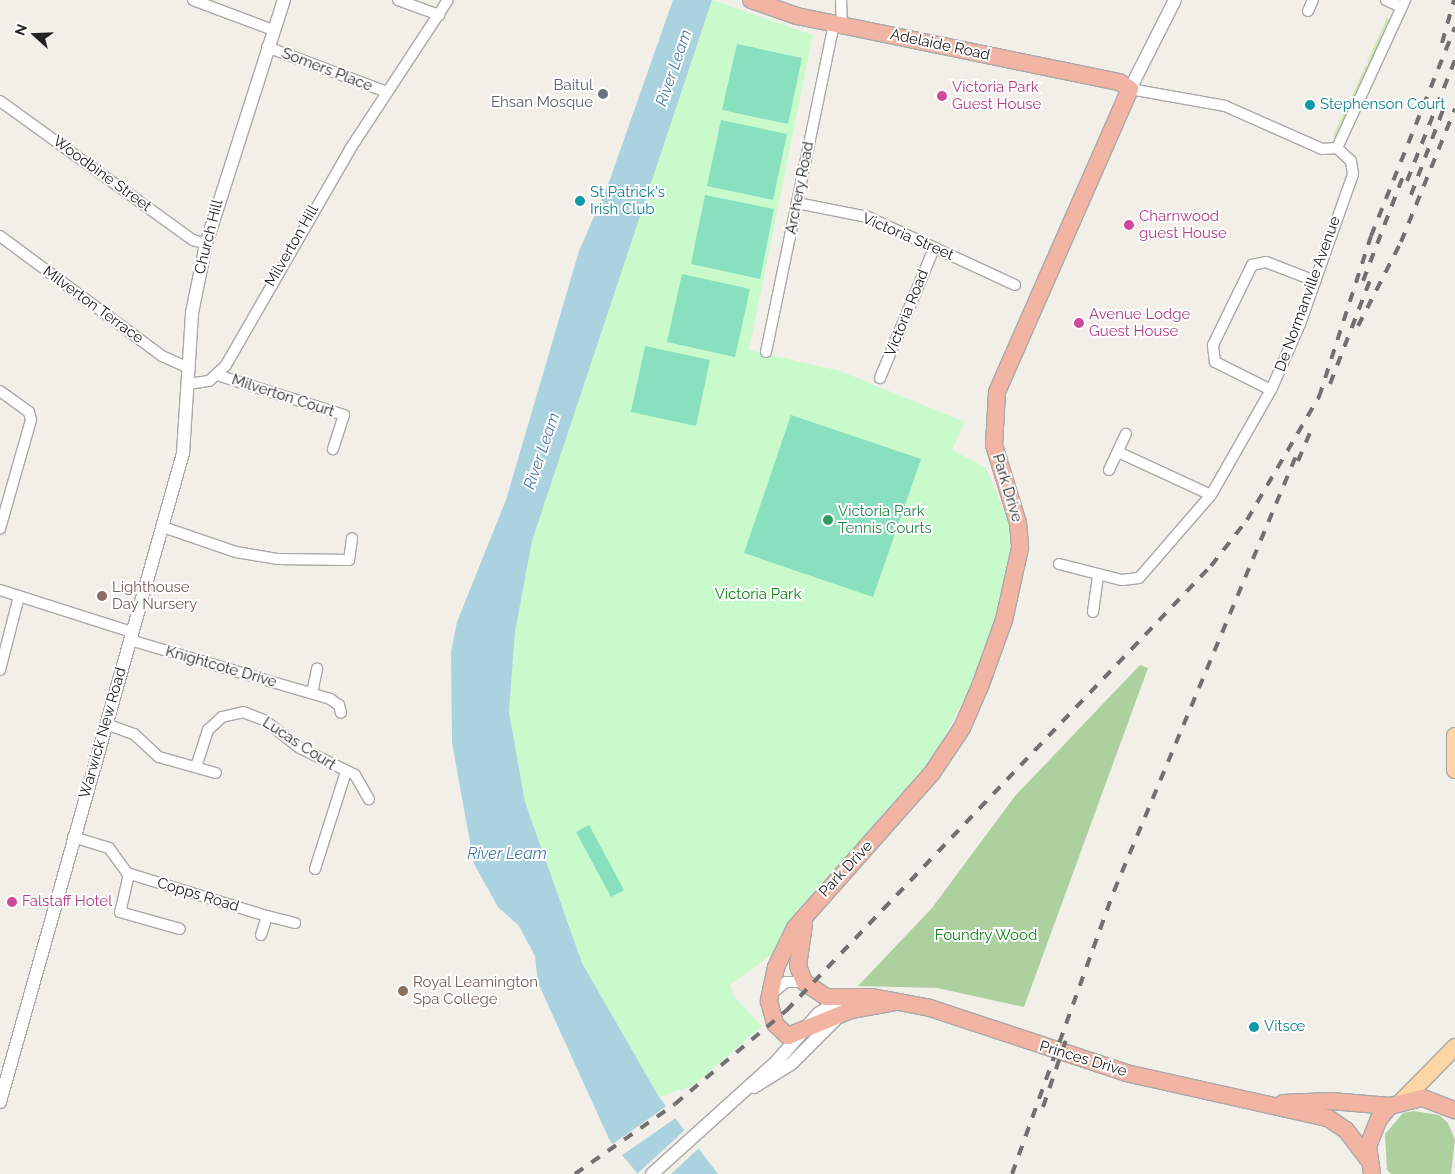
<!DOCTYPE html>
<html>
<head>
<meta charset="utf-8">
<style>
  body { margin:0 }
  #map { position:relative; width:1455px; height:1174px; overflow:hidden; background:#f2efe9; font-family:Raleway,sans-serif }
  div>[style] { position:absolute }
  .grass>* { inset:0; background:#cdebb0 }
  .forest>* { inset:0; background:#add19e }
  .park>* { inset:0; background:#c8facc }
  .pitch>* { inset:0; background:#88e0be }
  .water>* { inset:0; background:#aad3df }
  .pier>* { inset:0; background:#f2efe9 }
  .roads { filter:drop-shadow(1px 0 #a9a9a9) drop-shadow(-1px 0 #a9a9a9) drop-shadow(0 1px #a9a9a9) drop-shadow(0 -1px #a9a9a9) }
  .minor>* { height:10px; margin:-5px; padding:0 5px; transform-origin:5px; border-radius:5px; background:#fff }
  .tertiary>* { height:12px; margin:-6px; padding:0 6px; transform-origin:6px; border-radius:6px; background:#fff }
  .primary>* { height:16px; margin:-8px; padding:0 8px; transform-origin:8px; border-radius:8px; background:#fcd6a4 }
  .trunk>* { height:16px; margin:-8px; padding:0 8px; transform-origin:8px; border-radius:8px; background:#f2b4a3 }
  .rail>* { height:4px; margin-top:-2px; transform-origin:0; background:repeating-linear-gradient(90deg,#707070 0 10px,transparent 0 20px) }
  .dots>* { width:14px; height:14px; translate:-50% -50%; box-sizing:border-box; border:2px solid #fff; border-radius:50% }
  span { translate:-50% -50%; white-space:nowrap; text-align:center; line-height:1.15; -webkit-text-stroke:4px #fff; paint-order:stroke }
  .street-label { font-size:15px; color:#222 }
  .worship-label { font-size:15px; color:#5b616d }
  .right { translate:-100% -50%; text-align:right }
  .hotel-label { font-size:15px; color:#b23c85 }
  .left { translate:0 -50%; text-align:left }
  .culture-label { font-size:15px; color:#0d838f }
  .leisure-label { font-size:15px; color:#27864d }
  .education-label { font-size:15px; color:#785e54 }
  .park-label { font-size:15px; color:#0c8416 }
  .water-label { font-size:16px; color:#4a7aab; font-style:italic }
  .north { position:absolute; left:10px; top:10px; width:50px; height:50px; -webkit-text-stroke:4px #fff; paint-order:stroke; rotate:290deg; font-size:14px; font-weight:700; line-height:20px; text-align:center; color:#222 }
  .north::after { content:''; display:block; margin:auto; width:18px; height:22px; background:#222; clip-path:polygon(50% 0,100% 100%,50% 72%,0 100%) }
</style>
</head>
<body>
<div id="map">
  <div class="grass">
    <div style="clip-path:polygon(1387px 18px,1390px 20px,1370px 64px,1367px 62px)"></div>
    <div style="clip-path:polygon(1366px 65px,1369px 67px,1336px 138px,1333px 136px)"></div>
  </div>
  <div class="forest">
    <div style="clip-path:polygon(1140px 665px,1148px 668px,1024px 1007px,937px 988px,858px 986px,932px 908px,1015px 796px)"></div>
    <div style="clip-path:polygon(1414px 1111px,1439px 1115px,1448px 1123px,1455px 1140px,1451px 1174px,1391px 1174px,1387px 1170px,1385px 1134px,1403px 1113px)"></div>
  </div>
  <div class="park">
    <div style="clip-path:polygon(712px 0,813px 35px,749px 350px,840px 371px,965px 422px,952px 450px,986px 468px,1009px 522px,1011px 552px,996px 619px,977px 673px,937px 751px,894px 805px,808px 900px,775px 952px,730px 985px,735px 998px,762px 1026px,694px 1085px,659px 1097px,582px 963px,525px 802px,509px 712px,515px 632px,532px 541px)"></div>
  </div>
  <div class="pitch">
    <div style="clip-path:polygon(737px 44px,802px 58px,788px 124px,722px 110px)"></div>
    <div style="clip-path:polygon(721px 120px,787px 134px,773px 200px,707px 186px)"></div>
    <div style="clip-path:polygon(705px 195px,774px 209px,760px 279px,691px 264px)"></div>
    <div style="clip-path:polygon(682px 274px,750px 289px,735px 357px,667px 342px)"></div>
    <div style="clip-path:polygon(645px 346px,710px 360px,696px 426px,631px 412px)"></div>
    <div style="clip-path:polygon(791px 415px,921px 459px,873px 597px,744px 553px)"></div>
    <div style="clip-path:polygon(589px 825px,624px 890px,611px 897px,576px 832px)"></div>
  </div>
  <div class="water">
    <div style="clip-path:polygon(673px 0,712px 0,532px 541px,515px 632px,509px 712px,525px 802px,582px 963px,659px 1097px,718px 1174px,638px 1174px,610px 1141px,538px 983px,535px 956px,519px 926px,498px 907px,474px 864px,452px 743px,451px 652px,457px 622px,506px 500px,579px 251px,609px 182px)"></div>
  </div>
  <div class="pier">
    <div style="clip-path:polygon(668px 1105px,677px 1117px,618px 1158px,610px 1146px)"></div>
    <div style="clip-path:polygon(686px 1129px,700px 1147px,671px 1174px,637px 1174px)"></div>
  </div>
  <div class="roads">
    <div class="minor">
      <div style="left:193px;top:0;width:85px;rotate:20.6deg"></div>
      <div style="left:398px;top:0;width:44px;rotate:20.1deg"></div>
      <div style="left:841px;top:0;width:24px;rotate:88deg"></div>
      <div style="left:1386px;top:0;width:17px;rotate:25deg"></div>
      <div style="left:1308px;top:11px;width:12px;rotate:-66deg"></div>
      <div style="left:267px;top:47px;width:128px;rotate:20.6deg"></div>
      <div style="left:1130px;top:89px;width:97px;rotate:10.1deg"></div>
      <div style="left:1225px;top:106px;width:106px;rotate:23.9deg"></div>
      <div style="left:1322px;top:149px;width:15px;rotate:-4deg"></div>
      <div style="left:0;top:101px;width:238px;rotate:35.8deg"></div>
      <div style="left:193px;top:240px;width:14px;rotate:17deg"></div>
      <div style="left:1337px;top:148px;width:163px;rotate:-65.3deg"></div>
      <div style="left:797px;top:203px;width:72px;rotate:11.2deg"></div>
      <div style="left:868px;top:217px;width:162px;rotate:24.8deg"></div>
      <div style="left:0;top:236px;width:202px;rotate:36.5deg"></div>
      <div style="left:162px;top:356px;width:30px;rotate:24deg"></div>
      <div style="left:766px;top:352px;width:336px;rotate:-78.3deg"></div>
      <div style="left:217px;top:375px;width:133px;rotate:17.5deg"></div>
      <div style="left:344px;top:415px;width:36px;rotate:108deg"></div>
      <div style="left:880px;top:378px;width:141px;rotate:-67.4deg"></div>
      <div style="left:189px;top:384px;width:20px;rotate:-9deg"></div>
      <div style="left:209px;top:381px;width:23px;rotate:-43deg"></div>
      <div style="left:226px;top:365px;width:249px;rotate:-60.1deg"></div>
      <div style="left:350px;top:149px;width:178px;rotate:-56.7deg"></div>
      <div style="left:1271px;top:390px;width:63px;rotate:-153.4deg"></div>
      <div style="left:1215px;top:362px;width:17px;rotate:-97deg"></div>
      <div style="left:1213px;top:345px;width:89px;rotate:-64deg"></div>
      <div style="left:1252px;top:265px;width:14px;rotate:-12deg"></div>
      <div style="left:1266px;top:262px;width:53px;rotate:21.2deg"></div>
      <div style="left:0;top:391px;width:36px;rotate:36deg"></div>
      <div style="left:29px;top:412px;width:8px;rotate:76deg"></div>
      <div style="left:31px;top:420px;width:113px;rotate:105.9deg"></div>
      <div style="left:1118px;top:452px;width:102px;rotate:24.8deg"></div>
      <div style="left:1109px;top:470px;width:40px;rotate:-65deg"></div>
      <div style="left:163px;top:527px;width:77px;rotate:18.9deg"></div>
      <div style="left:236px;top:552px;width:43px;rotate:9.5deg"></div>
      <div style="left:278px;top:559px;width:71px;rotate:0.8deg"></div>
      <div style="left:349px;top:560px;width:22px;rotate:-82deg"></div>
      <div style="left:1059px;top:564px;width:65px;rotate:14.3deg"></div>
      <div style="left:1122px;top:580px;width:17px;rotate:-7deg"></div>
      <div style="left:1139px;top:578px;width:110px;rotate:-49.1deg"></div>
      <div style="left:1211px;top:495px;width:121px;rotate:-60.3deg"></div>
      <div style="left:1271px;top:390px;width:72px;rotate:-66.3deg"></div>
      <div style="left:1300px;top:324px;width:159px;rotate:-70.5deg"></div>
      <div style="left:1353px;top:174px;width:13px;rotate:-99deg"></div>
      <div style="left:1351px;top:161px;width:19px;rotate:-137deg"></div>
      <div style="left:0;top:590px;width:139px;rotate:17.7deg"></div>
      <div style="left:1093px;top:612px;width:37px;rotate:-82deg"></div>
      <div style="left:130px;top:640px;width:209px;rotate:16.4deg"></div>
      <div style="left:330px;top:699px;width:11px;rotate:34deg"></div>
      <div style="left:339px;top:705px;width:8px;rotate:76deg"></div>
      <div style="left:0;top:670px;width:76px;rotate:-75.6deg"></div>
      <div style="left:312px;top:693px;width:25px;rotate:-78deg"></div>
      <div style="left:106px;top:724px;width:30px;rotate:20deg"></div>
      <div style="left:134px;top:734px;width:34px;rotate:43deg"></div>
      <div style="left:159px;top:757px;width:59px;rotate:15.7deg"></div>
      <div style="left:196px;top:767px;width:39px;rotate:-72deg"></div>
      <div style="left:208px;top:730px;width:19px;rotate:-43deg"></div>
      <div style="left:222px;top:717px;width:22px;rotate:-13deg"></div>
      <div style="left:243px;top:712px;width:22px;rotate:21deg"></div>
      <div style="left:264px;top:720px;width:46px;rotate:37.9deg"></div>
      <div style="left:300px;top:748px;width:61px;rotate:26.1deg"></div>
      <div style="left:355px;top:775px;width:28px;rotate:60deg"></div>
      <div style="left:73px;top:837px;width:38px;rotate:17deg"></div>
      <div style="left:109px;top:848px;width:31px;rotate:54deg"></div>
      <div style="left:127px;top:873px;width:146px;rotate:17.1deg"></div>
      <div style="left:315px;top:869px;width:102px;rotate:-72.3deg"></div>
      <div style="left:129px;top:874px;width:39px;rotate:103deg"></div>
      <div style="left:120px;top:912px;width:62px;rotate:15.8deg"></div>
      <div style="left:261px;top:935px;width:20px;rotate:-72deg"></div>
      <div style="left:267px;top:916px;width:29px;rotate:14deg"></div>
      <div style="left:771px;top:994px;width:19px;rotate:-39deg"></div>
      <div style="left:786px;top:982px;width:18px"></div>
    </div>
    <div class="tertiary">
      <div style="left:1130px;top:89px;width:100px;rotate:-63.2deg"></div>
      <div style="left:754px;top:1087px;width:44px;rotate:-31.9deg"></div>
      <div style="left:791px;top:1064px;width:64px;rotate:-45deg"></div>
      <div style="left:0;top:1102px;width:674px;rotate:-74.25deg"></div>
      <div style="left:183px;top:453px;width:140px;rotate:-86.3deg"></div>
      <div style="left:192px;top:313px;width:70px;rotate:-78.5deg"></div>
      <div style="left:206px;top:244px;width:256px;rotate:-72.3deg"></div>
      <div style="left:652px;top:1174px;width:169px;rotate:-42.1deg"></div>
      <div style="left:777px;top:1061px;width:62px;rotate:-48.9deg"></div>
      <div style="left:818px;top:1014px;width:27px;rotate:-34deg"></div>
    </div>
    <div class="primary">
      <div style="left:1455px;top:736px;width:34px;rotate:90deg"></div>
      <div style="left:1403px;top:1100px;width:74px;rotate:-45.5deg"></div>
    </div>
    <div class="trunk">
      <div style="left:751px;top:0;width:49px;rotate:19.2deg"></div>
      <div style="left:797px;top:16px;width:329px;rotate:11.6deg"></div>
      <div style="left:1119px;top:82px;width:13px;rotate:32deg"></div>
      <div style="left:1130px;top:89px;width:331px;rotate:113.7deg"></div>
      <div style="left:997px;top:392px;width:53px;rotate:93.2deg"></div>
      <div style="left:994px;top:445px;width:82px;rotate:72.9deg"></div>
      <div style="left:1018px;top:523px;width:25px;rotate:85deg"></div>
      <div style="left:1020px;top:548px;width:74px;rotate:102.5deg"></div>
      <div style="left:1004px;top:620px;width:68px;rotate:109.8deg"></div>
      <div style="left:981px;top:684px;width:48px;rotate:113.4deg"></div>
      <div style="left:962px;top:728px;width:54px;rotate:123.7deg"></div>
      <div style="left:932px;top:773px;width:207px;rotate:131.5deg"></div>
      <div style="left:795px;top:928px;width:43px;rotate:116deg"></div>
      <div style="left:776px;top:967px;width:35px;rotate:102deg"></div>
      <div style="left:769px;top:1001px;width:24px;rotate:75deg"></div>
      <div style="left:775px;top:1024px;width:18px;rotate:43deg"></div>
      <div style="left:788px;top:1036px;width:68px;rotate:-22.4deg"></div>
      <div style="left:851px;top:1010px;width:46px;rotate:-10.1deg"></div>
      <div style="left:804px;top:924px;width:42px;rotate:98.1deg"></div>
      <div style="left:798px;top:966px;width:17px;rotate:69deg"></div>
      <div style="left:804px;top:982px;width:27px;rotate:34deg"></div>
      <div style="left:826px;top:997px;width:46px"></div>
      <div style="left:872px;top:997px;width:59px;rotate:10.7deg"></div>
      <div style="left:930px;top:1008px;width:206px;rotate:18.3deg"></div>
      <div style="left:1126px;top:1073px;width:207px;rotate:12.6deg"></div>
      <div style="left:1328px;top:1118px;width:22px;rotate:34deg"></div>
      <div style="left:1346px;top:1130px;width:35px;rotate:53deg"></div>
      <div style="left:1283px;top:1103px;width:48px;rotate:-2.4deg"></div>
      <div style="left:1331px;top:1101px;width:59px;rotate:4.8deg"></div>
      <div style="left:1372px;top:1174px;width:28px;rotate:-98deg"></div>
      <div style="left:1368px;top:1146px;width:29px;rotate:-68deg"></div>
      <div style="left:1379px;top:1119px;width:17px;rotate:-50deg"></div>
      <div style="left:1390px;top:1106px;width:34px;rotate:-14deg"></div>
      <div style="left:1423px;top:1098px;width:34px;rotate:21deg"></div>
    </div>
  </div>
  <div class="rail">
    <div style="left:1442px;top:43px;width:45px;rotate:-74.4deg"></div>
    <div style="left:1407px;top:181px;width:130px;rotate:-68.4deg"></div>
    <div style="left:1411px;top:195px;width:99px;rotate:-69.4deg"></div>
    <div style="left:1363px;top:281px;width:118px;rotate:-69.1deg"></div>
    <div style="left:1358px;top:326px;width:94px;rotate:-62.9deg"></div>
    <div style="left:1401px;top:242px;width:144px;rotate:-67.9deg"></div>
    <div style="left:1330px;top:384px;width:117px;rotate:-68.9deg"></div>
    <div style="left:1298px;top:461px;width:38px;rotate:-67deg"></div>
    <div style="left:1043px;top:1107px;width:77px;rotate:-71.1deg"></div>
    <div style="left:575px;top:1174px;width:122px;rotate:-35deg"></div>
    <div style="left:675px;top:1104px;width:145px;rotate:-40deg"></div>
    <div style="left:786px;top:1011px;width:615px;rotate:-46.32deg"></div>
    <div style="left:1211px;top:566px;width:58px;rotate:-52deg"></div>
    <div style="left:1247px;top:520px;width:143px;rotate:-59.7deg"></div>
    <div style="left:1319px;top:397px;width:169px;rotate:-72.1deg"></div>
    <div style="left:1371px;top:236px;width:225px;rotate:-68.1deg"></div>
    <div style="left:1012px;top:1174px;width:301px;rotate:-70.2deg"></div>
    <div style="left:1114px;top:891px;width:477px;rotate:-67.3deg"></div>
  </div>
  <div class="dots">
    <div style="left:603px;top:94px;background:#6b7280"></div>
    <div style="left:942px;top:96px;background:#d1479c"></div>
    <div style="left:1310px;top:105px;background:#0f9aa8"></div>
    <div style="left:580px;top:201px;background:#0f9aa8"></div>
    <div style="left:1129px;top:225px;background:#d1479c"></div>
    <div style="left:1079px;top:323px;background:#d1479c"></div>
    <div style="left:828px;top:520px;background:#2e9e5b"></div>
    <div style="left:102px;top:596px;background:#8d6e63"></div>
    <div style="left:12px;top:902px;background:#d1479c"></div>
    <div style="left:403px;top:991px;background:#8d6e63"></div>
    <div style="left:1254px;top:1027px;background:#0f9aa8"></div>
  </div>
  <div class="street-label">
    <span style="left:940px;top:45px;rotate:12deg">Adelaide Road</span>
    <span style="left:327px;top:70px;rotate:21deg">Somers Place</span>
    <span style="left:102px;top:174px;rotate:36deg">Woodbine Street</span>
    <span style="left:800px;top:188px;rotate:-79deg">Archery Road</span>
    <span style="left:209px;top:237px;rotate:-76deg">Church Hill</span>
    <span style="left:908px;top:237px;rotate:23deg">Victoria Street</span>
    <span style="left:292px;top:246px;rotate:-60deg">Milverton Hill</span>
    <span style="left:1308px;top:294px;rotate:-70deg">De Normanville Avenue</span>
    <span style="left:93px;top:305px;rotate:36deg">Milverton Terrace</span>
    <span style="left:907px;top:313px;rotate:-68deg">Victoria Road</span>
    <span style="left:283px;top:396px;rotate:18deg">Milverton Court</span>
    <span style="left:1007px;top:488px;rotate:73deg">Park Drive</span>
    <span style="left:221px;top:667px;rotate:16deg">Knightcote Drive</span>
    <span style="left:103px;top:733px;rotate:-74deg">Warwick New Road</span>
    <span style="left:299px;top:744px;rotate:33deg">Lucas Court</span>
    <span style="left:846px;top:869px;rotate:-47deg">Park Drive</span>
    <span style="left:198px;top:895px;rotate:17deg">Copps Road</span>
    <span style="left:1083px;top:1059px;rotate:17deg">Princes Drive</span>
  </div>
  <div class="worship-label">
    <span class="right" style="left:593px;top:94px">Baitul<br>Ehsan Mosque</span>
  </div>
  <div class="hotel-label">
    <span class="left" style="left:952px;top:96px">Victoria Park<br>Guest House</span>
    <span class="left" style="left:1139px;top:225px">Charnwood<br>guest House</span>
    <span class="left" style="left:1089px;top:323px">Avenue Lodge<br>Guest House</span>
    <span class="left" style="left:22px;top:902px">Falstaff Hotel</span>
  </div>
  <div class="culture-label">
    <span class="left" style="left:1320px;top:105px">Stephenson Court</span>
    <span class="left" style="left:590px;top:201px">St Patrick's<br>Irish Club</span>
    <span class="left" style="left:1264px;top:1027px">Vitsœ</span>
  </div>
  <div class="leisure-label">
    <span class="left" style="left:838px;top:520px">Victoria Park<br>Tennis Courts</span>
  </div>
  <div class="education-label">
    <span class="left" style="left:112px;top:596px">Lighthouse<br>Day Nursery</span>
    <span class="left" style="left:413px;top:991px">Royal Leamington<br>Spa College</span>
  </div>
  <div class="park-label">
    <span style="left:758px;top:595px">Victoria Park</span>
    <span style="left:986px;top:936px">Foundry Wood</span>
  </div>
  <div class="water-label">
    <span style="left:674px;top:68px;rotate:-71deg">River Leam</span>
    <span style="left:542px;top:451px;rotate:-71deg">River Leam</span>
    <span style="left:507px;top:854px">River Leam</span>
  </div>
  <div class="north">N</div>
</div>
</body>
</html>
